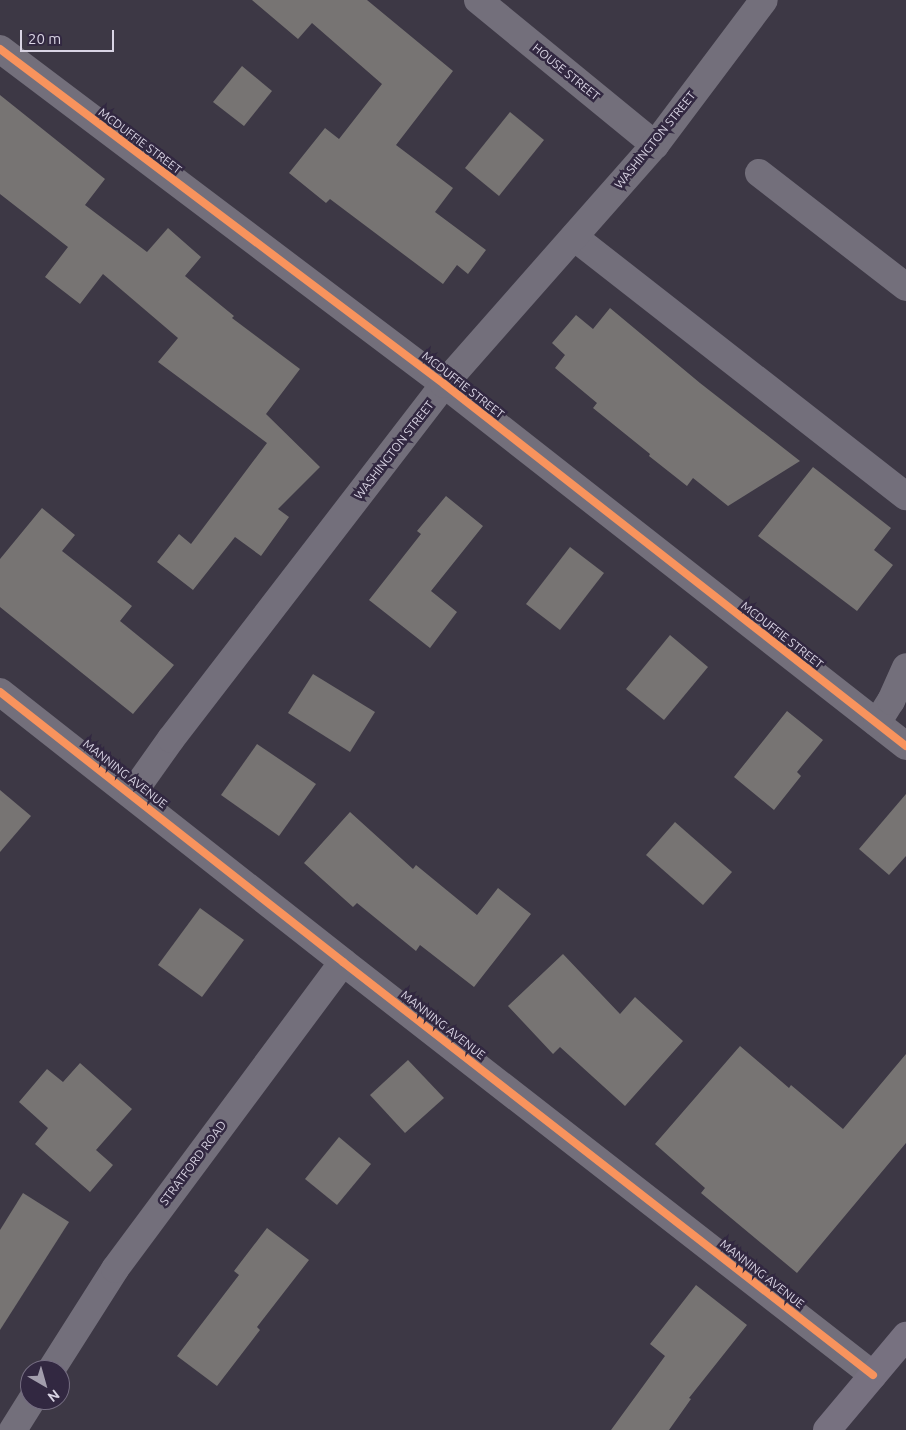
<!DOCTYPE html>
<html>
<head>
<meta charset="utf-8">
<style>
  body { margin:0 }
  #map { position:relative; width:906px; height:1430px; overflow:hidden; background:#3d3845; font-family:Ubuntu,sans-serif }
  div>[style] { position:absolute }
  .building>* { inset:0; background:#777473 }
  .street>* { height:28px; margin:-14px; padding:0 14px; transform-origin:14px; border-radius:14px; background:#736f7b }
  .secondary>* { height:28px; margin:-14px; padding:0 14px; transform-origin:14px; border-radius:14px; background:#777180 }
  .cycleway>* { height:8px; margin:-4px; padding:0 4px; transform-origin:4px; border-radius:4px; background:#f8935d }
  span { translate:-50% -50%; white-space:nowrap; text-align:center; line-height:1.15; -webkit-text-stroke:5px #322841; paint-order:stroke }
  .street-label { font-size:12px; color:#d9d4e4 }
  .north { position:absolute; left:20px; top:1360px; width:50px; height:50px; box-sizing:border-box; background:#322841; border:1px solid #756d82; border-radius:50%; rotate:142deg; font-size:14px; font-weight:700; line-height:20px; text-align:center; color:#d9d4e4 }
  .north::after { content:''; display:block; margin:auto; width:18px; height:22px; background:#a29dac; clip-path:polygon(50% 0,100% 100%,50% 72%,0 100%) }
  .scale { position:absolute; left:20px; top:30px; width:94px; height:22px; box-sizing:border-box; border:2px solid #d9d4e4; border-top:0; padding-left:6px; font-size:15px; line-height:18px; white-space:nowrap; color:#d9d4e4; -webkit-text-stroke:4px #322841; paint-order:stroke }
</style>
</head>
<body>
<div id="map">
  <div class="building">
    <div style="clip-path:polygon(252px 0,367px 0,453px 71px,396px 145px,453px 188px,435px 212px,486px 250px,468px 274px,457px 265px,443px 284px,330px 199px,326px 203px,289px 173px,325px 128px,339px 139px,382px 84px,312px 23px,298px 39px)"></div>
    <div style="clip-path:polygon(242px 66px,272px 91px,244px 126px,213px 102px)"></div>
    <div style="clip-path:polygon(0 95px,105px 179px,85px 205px,147px 252px,168px 228px,201px 257px,185px 276px,234px 316px,232px 318px,300px 369px,266px 414px,320px 467px,278px 509px,289px 517px,261px 556px,235px 537px,193px 590px,157px 562px,179px 534px,191px 544px,267px 443px,158px 362px,178px 338px,103px 274px,80px 304px,45px 277px,68px 247px,0 194px)"></div>
    <div style="clip-path:polygon(510px 112px,544px 140px,499px 196px,465px 168px)"></div>
    <div style="clip-path:polygon(610px 308px,700px 383px,800px 461px,728px 506px,693px 478px,687px 486px,649px 456px,650px 454px,593px 408px,597px 403px,555px 368px,565px 355px,552px 343px,576px 315px,593px 329px)"></div>
    <div style="clip-path:polygon(813px 467px,891px 528px,874px 550px,893px 565px,857px 611px,758px 536px)"></div>
    <div style="clip-path:polygon(446px 496px,483px 526px,431px 591px,457px 612px,430px 648px,369px 600px,421px 534px,417px 531px)"></div>
    <div style="clip-path:polygon(42px 508px,75px 535px,62px 551px,132px 606px,120px 621px,174px 665px,133px 714px,0 607px,0 559px)"></div>
    <div style="clip-path:polygon(570px 547px,604px 573px,560px 630px,526px 604px)"></div>
    <div style="clip-path:polygon(670px 635px,708px 667px,664px 720px,626px 689px)"></div>
    <div style="clip-path:polygon(313px 674px,375px 712px,350px 752px,288px 713px)"></div>
    <div style="clip-path:polygon(787px 711px,823px 740px,797px 772px,801px 776px,774px 810px,734px 777px)"></div>
    <div style="clip-path:polygon(257px 744px,316px 784px,279px 836px,221px 795px)"></div>
    <div style="clip-path:polygon(0 790px,31px 816px,0 852px)"></div>
    <div style="clip-path:polygon(906px 794px,906px 856px,889px 875px,859px 849px)"></div>
    <div style="clip-path:polygon(350px 812px,413px 869px,416px 865px,477px 915px,498px 888px,531px 914px,474px 987px,420px 945px,416px 951px,357px 903px,353px 907px,304px 863px)"></div>
    <div style="clip-path:polygon(675px 822px,732px 872px,703px 905px,646px 855px)"></div>
    <div style="clip-path:polygon(200px 908px,244px 940px,202px 997px,158px 965px)"></div>
    <div style="clip-path:polygon(563px 954px,620px 1014px,635px 997px,683px 1041px,625px 1106px,560px 1047px,553px 1054px,508px 1006px)"></div>
    <div style="clip-path:polygon(740px 1046px,789px 1088px,791px 1085px,843px 1129px,906px 1054px,906px 1143px,797px 1273px,701px 1193px,705px 1188px,655px 1144px)"></div>
    <div style="clip-path:polygon(408px 1060px,444px 1098px,405px 1133px,370px 1095px)"></div>
    <div style="clip-path:polygon(80px 1063px,132px 1109px,96px 1150px,113px 1165px,90px 1192px,35px 1144px,48px 1128px,19px 1102px,47px 1069px,63px 1082px)"></div>
    <div style="clip-path:polygon(339px 1137px,371px 1164px,337px 1205px,305px 1179px)"></div>
    <div style="clip-path:polygon(23px 1193px,69px 1222px,0 1330px,0 1230px)"></div>
    <div style="clip-path:polygon(267px 1228px,309px 1260px,257px 1327px,260px 1330px,217px 1386px,177px 1356px,239px 1275px,234px 1271px)"></div>
    <div style="clip-path:polygon(696px 1285px,747px 1325px,689px 1398px,691px 1399px,669px 1430px,611px 1430px,665px 1356px,650px 1344px)"></div>
  </div>
  <div class="street">
    <div style="left:478px;top:0;width:229px;rotate:39.3deg"></div>
    <div style="left:0;top:49px;width:556px;rotate:37.03deg"></div>
    <div style="left:444px;top:384px;width:587px;rotate:38.08deg"></div>
    <div style="left:759px;top:173px;width:186px;rotate:37.8deg"></div>
    <div style="left:574px;top:237px;width:421px;rotate:38deg"></div>
    <div style="left:0;top:692px;width:437px;rotate:38.2deg"></div>
    <div style="left:343px;top:962px;width:672px;rotate:37.93deg"></div>
    <div style="left:877px;top:723px;width:26px;rotate:-58deg"></div>
    <div style="left:891px;top:701px;width:37px;rotate:-66deg"></div>
    <div style="left:132px;top:794px;width:67px;rotate:-54.7deg"></div>
    <div style="left:171px;top:739px;width:448px;rotate:-52.4deg"></div>
    <div style="left:444px;top:384px;width:319px;rotate:-48.6deg"></div>
    <div style="left:655px;top:145px;width:181px;rotate:-53.1deg"></div>
    <div style="left:51px;top:1370px;width:120px;rotate:-57.6deg"></div>
    <div style="left:115px;top:1269px;width:382px;rotate:-53.4deg"></div>
    <div style="left:13px;top:1430px;width:36px;rotate:-58deg"></div>
  </div>
  <div class="secondary">
    <div style="left:827px;top:1430px;width:123px;rotate:-50deg"></div>
  </div>
  <div class="cycleway">
    <div style="left:0;top:49px;width:556px;rotate:37.03deg"></div>
    <div style="left:444px;top:384px;width:587px;rotate:38.08deg"></div>
    <div style="left:0;top:692px;width:437px;rotate:38.2deg"></div>
    <div style="left:343px;top:962px;width:672px;rotate:37.93deg"></div>
  </div>
  <div class="street-label">
    <span style="left:566px;top:72px;rotate:39deg">HOUSE STREET</span>
    <span style="left:655px;top:140px;rotate:-51deg">WASHINGTON STREET</span>
    <span style="left:140px;top:141px;rotate:37deg">MCDUFFIE STREET</span>
    <span style="left:463px;top:385px;rotate:38deg">MCDUFFIE STREET</span>
    <span style="left:394px;top:450px;rotate:-52deg">WASHINGTON STREET</span>
    <span style="left:782px;top:635px;rotate:38deg">MCDUFFIE STREET</span>
    <span style="left:125px;top:774px;rotate:38deg">MANNING AVENUE</span>
    <span style="left:443px;top:1025px;rotate:38deg">MANNING AVENUE</span>
    <span style="left:193px;top:1163px;rotate:-53deg">STRATFORD ROAD</span>
    <span style="left:762px;top:1274px;rotate:38deg">MANNING AVENUE</span>
  </div>
  <div class="north">N</div>
  <div class="scale">20 m</div>
</div>
</body>
</html>
